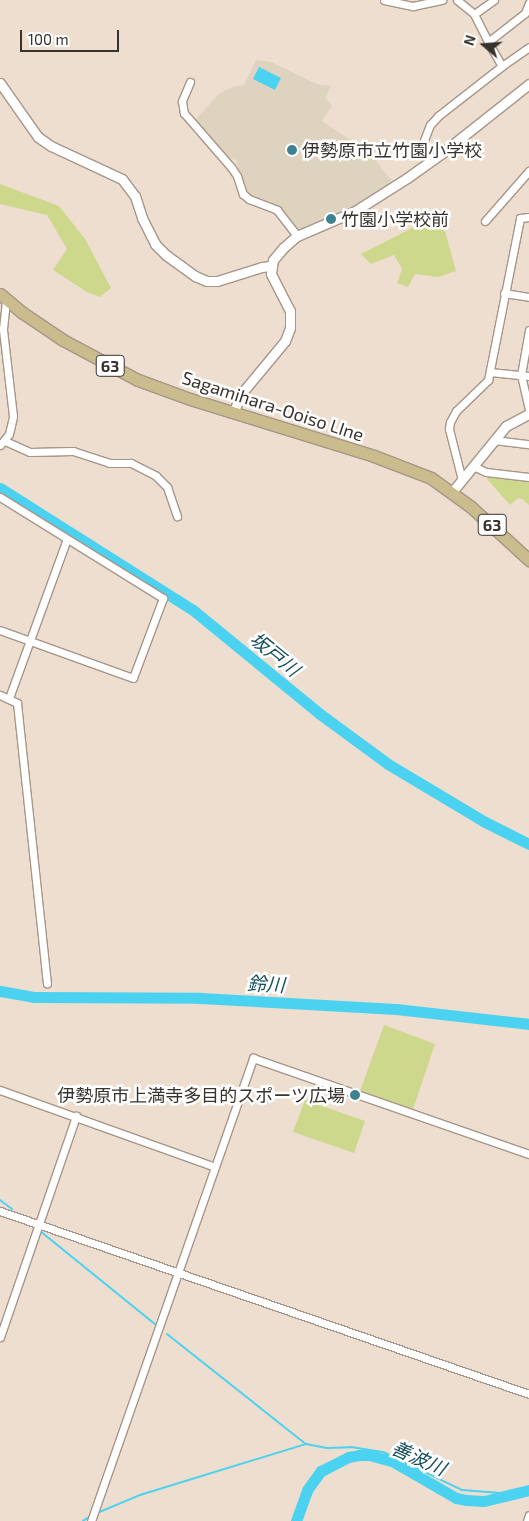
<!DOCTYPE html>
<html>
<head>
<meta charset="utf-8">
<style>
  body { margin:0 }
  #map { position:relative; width:529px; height:1521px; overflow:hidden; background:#eedecf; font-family:"Exo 2","Noto Sans JP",sans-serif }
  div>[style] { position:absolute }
  .education>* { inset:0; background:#ded3be }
  .green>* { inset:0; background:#ced88d }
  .water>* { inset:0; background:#4cd2f1 }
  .stream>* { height:2px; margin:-1px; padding:0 1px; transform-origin:1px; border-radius:1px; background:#4cd2f1 }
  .river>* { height:11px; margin:-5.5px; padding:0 5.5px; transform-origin:5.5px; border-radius:5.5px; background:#4cd2f1 }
  .roads { filter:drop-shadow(1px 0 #a69689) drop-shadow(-1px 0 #a69689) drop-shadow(0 1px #a69689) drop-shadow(0 -1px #a69689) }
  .minor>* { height:7px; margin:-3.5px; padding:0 3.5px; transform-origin:3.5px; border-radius:3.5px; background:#fff }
  .tertiary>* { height:9px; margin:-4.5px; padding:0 4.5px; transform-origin:4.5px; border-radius:4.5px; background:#fff }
  .primary>* { height:11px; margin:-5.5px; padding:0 5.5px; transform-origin:5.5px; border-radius:5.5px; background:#cabc8c }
  .dots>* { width:14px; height:14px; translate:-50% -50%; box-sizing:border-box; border:2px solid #fff; border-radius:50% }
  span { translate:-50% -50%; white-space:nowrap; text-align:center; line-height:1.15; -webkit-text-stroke:5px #fff; paint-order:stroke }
  .shield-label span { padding:1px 4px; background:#fff; border:1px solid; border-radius:4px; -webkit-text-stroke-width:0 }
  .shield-label { font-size:16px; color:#39332d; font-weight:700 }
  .poi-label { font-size:18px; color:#39332d }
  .left { translate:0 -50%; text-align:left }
  .right { translate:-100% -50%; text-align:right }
  .street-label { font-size:18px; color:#39332d }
  .water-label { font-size:19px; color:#164f5c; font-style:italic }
  .north { position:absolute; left:459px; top:20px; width:50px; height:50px; -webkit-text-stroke:4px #fff; paint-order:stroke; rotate:288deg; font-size:14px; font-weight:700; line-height:20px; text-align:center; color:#39332d }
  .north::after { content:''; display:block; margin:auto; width:18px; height:22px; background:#39332d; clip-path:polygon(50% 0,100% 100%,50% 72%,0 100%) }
  .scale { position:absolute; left:20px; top:30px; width:99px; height:22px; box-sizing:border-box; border:2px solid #39332d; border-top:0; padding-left:6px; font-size:15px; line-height:18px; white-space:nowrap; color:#39332d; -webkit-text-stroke:4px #fff; paint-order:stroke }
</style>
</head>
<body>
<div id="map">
  <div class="education">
    <div style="clip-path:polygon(256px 60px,271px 62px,319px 85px,331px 86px,325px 98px,332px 106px,322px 121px,354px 142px,361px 143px,392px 181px,351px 209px,298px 231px,294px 230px,278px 208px,252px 198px,245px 193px,236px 160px,224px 157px,194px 121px,219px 94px,232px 87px,244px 85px)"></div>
  </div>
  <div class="green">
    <div style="clip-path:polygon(0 184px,59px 206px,85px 239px,111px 288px,100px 297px,87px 292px,53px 270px,67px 249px,47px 215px,0 204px)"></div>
    <div style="clip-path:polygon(422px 223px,445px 231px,456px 271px,438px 277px,415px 274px,408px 287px,397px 283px,402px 269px,394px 255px,371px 264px,361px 254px)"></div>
    <div style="clip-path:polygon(489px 476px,529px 480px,529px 505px,522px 499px,518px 498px,510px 505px,487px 479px)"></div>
    <div style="clip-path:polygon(384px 1025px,435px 1044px,412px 1112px,359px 1094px)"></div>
    <div style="clip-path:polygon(305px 1100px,365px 1121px,354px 1153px,293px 1132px)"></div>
  </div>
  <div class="water">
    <div style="clip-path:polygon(259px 67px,281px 78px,275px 90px,253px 79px)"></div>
  </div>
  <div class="stream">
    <div style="left:0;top:1200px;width:15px;rotate:37deg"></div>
    <div style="left:40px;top:1231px;width:149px;rotate:39deg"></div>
    <div style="left:167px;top:1334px;width:177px;rotate:38.4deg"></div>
    <div style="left:97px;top:1513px;width:47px;rotate:-22.7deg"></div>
    <div style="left:140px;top:1495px;width:174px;rotate:-17.1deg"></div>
    <div style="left:306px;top:1444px;width:21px;rotate:11deg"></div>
    <div style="left:327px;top:1448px;width:24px;rotate:-2deg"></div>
    <div style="left:351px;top:1447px;width:32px;rotate:9deg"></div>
    <div style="left:383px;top:1452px;width:88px;rotate:25.7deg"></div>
    <div style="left:462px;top:1490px;width:51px;rotate:4.5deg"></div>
    <div style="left:83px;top:1521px;width:5px;rotate:-37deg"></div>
  </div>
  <div class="river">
    <div style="left:0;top:488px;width:228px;rotate:32.3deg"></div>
    <div style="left:193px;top:610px;width:164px;rotate:39.3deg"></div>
    <div style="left:320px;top:714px;width:84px;rotate:36.3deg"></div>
    <div style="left:388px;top:764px;width:113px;rotate:30.9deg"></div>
    <div style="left:485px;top:822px;width:49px;rotate:26.6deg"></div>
    <div style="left:0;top:991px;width:34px;rotate:10deg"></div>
    <div style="left:33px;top:997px;width:167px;rotate:0.3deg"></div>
    <div style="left:200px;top:998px;width:196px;rotate:3.2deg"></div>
    <div style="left:396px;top:1009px;width:134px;rotate:6.4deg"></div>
    <div style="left:296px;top:1521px;width:33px;rotate:-70deg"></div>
    <div style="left:307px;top:1490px;width:24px;rotate:-54deg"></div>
    <div style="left:321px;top:1471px;width:30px;rotate:-27deg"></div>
    <div style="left:348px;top:1457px;width:11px;rotate:-10deg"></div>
    <div style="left:359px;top:1455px;width:10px"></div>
    <div style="left:369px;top:1455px;width:24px;rotate:15deg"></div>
    <div style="left:392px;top:1461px;width:74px;rotate:30deg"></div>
    <div style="left:456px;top:1498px;width:10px;rotate:11deg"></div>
    <div style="left:466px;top:1500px;width:18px;rotate:3deg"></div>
    <div style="left:484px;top:1501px;width:46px;rotate:-13.7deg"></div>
  </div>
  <div class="roads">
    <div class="minor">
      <div style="left:384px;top:0;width:30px;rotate:12deg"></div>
      <div style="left:413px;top:6px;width:30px;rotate:-12deg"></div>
      <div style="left:457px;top:0;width:22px;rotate:39deg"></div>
      <div style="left:494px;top:0;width:24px;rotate:145deg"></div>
      <div style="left:474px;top:14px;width:31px;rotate:63deg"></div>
      <div style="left:488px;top:42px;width:47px;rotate:-38.1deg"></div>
      <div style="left:525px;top:13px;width:11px;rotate:-68deg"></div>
      <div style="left:488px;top:42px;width:28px;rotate:60deg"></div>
      <div style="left:502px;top:66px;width:33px;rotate:-35deg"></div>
      <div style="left:190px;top:82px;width:21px;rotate:113deg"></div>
      <div style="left:182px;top:101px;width:12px;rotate:81deg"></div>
      <div style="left:184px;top:113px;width:72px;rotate:49deg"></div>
      <div style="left:231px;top:167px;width:11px;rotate:56deg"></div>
      <div style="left:237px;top:176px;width:19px;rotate:72deg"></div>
      <div style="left:243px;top:194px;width:8px;rotate:40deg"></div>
      <div style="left:249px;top:199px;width:30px;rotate:21deg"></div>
      <div style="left:277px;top:210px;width:33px;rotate:52deg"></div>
      <div style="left:432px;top:161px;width:17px;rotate:-130deg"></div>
      <div style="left:421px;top:148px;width:25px;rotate:-69deg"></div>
      <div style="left:430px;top:125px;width:12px;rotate:-48deg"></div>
      <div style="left:438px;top:116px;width:81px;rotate:-38deg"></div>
      <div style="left:485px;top:221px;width:67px;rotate:-48.7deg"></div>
      <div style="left:504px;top:293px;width:25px;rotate:9deg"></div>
      <div style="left:529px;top:330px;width:46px;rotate:100.1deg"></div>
      <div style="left:521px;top:375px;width:36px;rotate:77deg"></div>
      <div style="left:490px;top:372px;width:39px;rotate:6deg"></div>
      <div style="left:494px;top:440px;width:35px;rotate:7deg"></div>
      <div style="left:5px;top:441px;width:27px;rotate:24deg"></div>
      <div style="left:30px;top:452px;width:43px;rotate:-1.3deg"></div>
      <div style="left:73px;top:451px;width:38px;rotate:18deg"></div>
      <div style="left:109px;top:463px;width:22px"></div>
      <div style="left:131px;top:463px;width:28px;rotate:27deg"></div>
      <div style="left:156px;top:476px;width:16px;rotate:45deg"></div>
      <div style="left:167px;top:487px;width:31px;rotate:71deg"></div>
      <div style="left:0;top:445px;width:14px;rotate:-51deg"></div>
      <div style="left:9px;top:434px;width:18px;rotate:-77deg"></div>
      <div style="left:13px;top:416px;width:88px;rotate:-96.6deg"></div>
      <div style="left:3px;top:329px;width:30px;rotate:-84deg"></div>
      <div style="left:473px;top:466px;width:14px;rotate:25deg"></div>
      <div style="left:486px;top:472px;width:43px;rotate:6.6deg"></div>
      <div style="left:462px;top:480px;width:53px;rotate:-104.3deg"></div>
      <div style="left:449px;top:429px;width:7px;rotate:-82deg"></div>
      <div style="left:450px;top:422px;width:13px;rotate:-61deg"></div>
      <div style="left:456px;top:411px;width:45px;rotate:-44.1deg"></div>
      <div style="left:488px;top:380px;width:165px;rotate:-78.8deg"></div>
      <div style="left:520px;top:218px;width:9px;rotate:-6deg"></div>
      <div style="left:0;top:497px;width:192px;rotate:31.8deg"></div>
      <div style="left:163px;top:598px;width:85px;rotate:110.6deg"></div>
      <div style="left:133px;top:678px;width:141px;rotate:-160.2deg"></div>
      <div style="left:0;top:695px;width:19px;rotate:25deg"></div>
      <div style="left:17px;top:703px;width:282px;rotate:83.9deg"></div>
      <div style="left:9px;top:698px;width:169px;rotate:-70deg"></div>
      <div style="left:0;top:1090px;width:228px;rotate:19.7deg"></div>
      <div style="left:0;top:1211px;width:560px;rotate:19.08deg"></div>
      <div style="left:0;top:1337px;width:234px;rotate:-71deg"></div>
      <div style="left:91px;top:1521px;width:491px;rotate:-70.7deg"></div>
      <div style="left:253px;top:1058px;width:292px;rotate:19.2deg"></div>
      <div style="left:527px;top:1521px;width:6px;rotate:-72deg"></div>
    </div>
    <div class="tertiary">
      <div style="left:0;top:83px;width:66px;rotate:54.9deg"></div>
      <div style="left:38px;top:137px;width:16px;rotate:35deg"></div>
      <div style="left:51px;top:146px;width:78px;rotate:24.9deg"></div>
      <div style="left:122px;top:179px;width:21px;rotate:53deg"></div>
      <div style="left:135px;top:196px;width:23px;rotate:72deg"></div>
      <div style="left:142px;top:218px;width:29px;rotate:63deg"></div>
      <div style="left:155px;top:244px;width:16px;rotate:45deg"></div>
      <div style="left:166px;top:255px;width:36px;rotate:36deg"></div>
      <div style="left:195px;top:276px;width:13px;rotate:23deg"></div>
      <div style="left:207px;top:281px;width:10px"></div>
      <div style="left:217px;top:281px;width:47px;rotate:-17.3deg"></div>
      <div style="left:262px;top:267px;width:8px;rotate:-7deg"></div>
      <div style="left:234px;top:411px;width:18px;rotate:-68deg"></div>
      <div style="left:241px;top:394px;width:69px;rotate:-50.3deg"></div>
      <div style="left:285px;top:341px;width:14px;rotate:-69deg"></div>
      <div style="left:290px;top:328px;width:17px;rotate:-90deg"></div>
      <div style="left:290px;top:311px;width:42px;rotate:-117.2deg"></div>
      <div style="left:271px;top:274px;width:14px;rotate:-82deg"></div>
      <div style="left:273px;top:260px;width:16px;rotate:-50deg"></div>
      <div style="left:283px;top:248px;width:18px;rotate:-41deg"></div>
      <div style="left:297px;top:236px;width:63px;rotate:-23.3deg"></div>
      <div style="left:355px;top:211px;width:62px;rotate:-32.4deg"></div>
      <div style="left:407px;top:178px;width:43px;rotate:-35.5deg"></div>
      <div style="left:442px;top:153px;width:111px;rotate:-38.4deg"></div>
      <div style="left:452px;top:492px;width:85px;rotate:-50.7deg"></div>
      <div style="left:506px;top:426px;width:26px;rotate:-28deg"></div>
    </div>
    <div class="primary">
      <div style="left:0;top:294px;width:30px;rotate:40deg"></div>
      <div style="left:23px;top:313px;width:48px;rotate:34deg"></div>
      <div style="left:63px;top:340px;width:85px;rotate:28.1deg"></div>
      <div style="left:138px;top:380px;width:55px;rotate:20.1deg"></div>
      <div style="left:190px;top:399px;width:193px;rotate:17.2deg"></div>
      <div style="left:374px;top:456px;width:61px;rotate:21.1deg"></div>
      <div style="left:431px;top:478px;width:49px;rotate:35.9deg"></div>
      <div style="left:471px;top:507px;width:79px;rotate:42.4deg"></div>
    </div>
  </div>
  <div class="dots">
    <div style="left:292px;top:150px;background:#3e8291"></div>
    <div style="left:331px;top:219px;background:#3e8291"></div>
    <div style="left:355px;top:1095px;background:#3e8291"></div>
  </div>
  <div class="shield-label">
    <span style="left:110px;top:366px">63</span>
    <span style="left:492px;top:525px">63</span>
  </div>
  <div class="poi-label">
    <span class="left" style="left:302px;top:150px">伊勢原市立竹園小学校</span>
    <span class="left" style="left:341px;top:219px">竹園小学校前</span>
    <span class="right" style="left:345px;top:1095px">伊勢原市上満寺多目的スポーツ広場</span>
  </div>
  <div class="street-label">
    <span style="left:273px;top:406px;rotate:18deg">Sagamihara-Ooiso LIne</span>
  </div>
  <div class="water-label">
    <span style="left:275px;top:654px;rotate:39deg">坂戸川</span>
    <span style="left:266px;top:984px;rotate:3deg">鈴川</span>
    <span style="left:419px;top:1458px;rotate:24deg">善波川</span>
  </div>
  <div class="north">N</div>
  <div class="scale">100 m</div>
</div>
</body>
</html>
